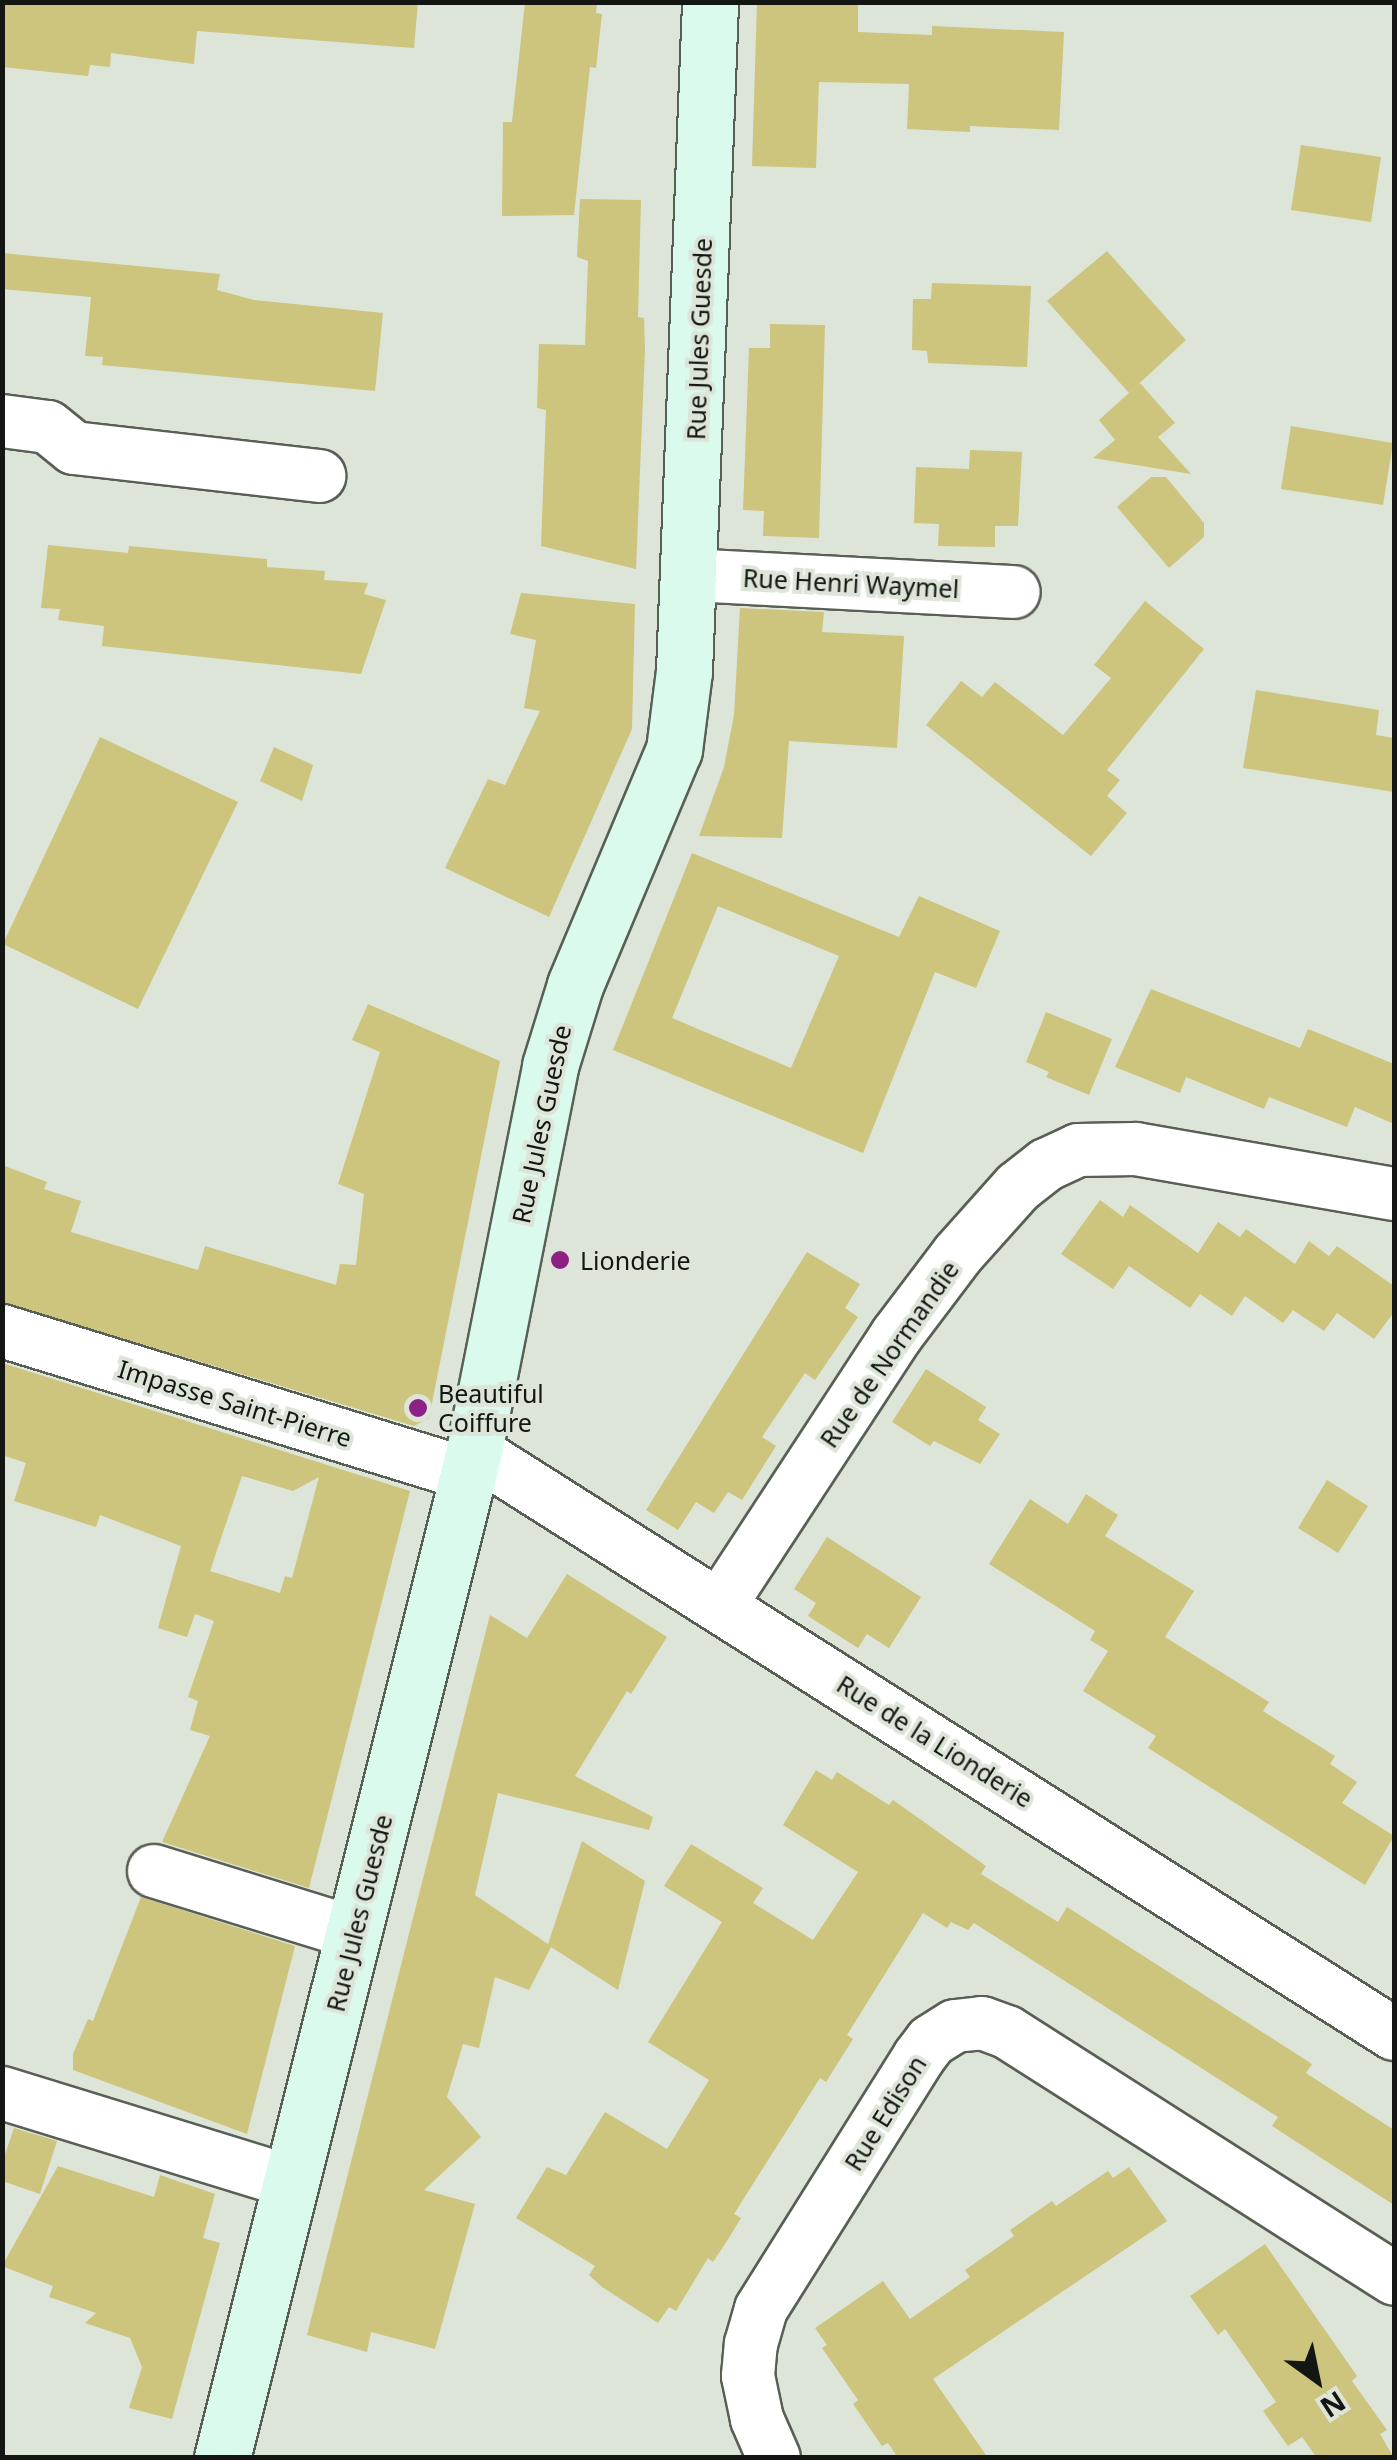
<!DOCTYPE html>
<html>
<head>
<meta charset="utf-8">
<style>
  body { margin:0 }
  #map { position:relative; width:1397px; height:2460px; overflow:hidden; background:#dde5d9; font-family:"Noto Sans",sans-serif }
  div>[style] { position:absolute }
  .building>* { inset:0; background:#cdc47d }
  .roads { filter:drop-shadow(2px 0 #585f54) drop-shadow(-2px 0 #585f54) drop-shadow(0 2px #585f54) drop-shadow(0 -2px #585f54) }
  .street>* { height:52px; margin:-26px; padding:0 26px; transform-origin:26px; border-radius:26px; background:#fff }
  .secondary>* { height:55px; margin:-27.5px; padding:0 27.5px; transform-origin:27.5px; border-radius:27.5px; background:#dafaee }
  .dots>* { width:28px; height:28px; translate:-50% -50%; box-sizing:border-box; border:5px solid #dde5d9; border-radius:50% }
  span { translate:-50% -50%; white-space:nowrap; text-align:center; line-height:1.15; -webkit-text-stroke:8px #dde5d9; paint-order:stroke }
  .street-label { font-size:25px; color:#131612 }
  .poi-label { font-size:25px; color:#131612 }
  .left { translate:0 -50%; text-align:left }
  .frame { position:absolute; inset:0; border:5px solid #131612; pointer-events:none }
  .north { position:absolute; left:1267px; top:2330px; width:100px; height:100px; -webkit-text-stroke:8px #dde5d9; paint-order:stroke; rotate:147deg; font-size:28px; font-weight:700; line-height:40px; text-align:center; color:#131612 }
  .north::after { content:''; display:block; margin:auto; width:35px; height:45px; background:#131612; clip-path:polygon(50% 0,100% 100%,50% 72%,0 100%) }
</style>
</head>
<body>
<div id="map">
  <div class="building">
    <div style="clip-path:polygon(2px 2px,418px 2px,414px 48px,197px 31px,194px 64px,111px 53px,110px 67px,90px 65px,88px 76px,2px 67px)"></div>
    <div style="clip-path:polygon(525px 2px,597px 2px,596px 13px,602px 14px,596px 68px,590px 67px,574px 215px,502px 216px,503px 122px,512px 122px)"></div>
    <div style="clip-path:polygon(757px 2px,858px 2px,858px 32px,932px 35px,932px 26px,1064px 32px,1059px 130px,970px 126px,970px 132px,907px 129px,909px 84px,819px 82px,816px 168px,752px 166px)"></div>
    <div style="clip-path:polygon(1301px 145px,1381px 157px,1371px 222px,1291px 210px)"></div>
    <div style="clip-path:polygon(580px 199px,641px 200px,638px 317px,644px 318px,645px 349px,636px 569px,541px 546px,546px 410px,537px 408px,539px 344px,585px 345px,588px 261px,577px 257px)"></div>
    <div style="clip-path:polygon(1107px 251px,1186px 340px,1129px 393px,1047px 301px)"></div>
    <div style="clip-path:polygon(2px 253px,220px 274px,217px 290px,254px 300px,383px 313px,375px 391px,102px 365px,103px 357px,85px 356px,91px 297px,2px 289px)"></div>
    <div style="clip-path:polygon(932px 283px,1031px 286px,1027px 367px,928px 363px,927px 351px,912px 350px,913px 299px,931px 299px)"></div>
    <div style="clip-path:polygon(770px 324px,825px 325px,819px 538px,763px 536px,764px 511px,743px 510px,749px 348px,770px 348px)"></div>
    <div style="clip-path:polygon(1140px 383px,1175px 423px,1158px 437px,1191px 474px,1093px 458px,1115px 440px,1099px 420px)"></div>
    <div style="clip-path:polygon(1291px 426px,1393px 443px,1383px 505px,1281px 489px)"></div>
    <div style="clip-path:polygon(970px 450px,1022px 452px,1018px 526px,995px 526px,995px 547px,938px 546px,939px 524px,914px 523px,916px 467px,969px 469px)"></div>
    <div style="clip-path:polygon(1151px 477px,1166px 477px,1204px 523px,1204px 537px,1169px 568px,1117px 507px)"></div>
    <div style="clip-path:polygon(48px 545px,128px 553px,129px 546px,267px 559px,267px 567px,325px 571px,324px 580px,368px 583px,364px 594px,386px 600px,361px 674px,102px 646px,104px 626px,58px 620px,60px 609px,41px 608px)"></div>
    <div style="clip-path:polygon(521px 593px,635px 604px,632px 729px,549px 917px,445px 868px,488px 779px,505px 785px,540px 711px,524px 708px,536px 640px,510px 634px)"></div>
    <div style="clip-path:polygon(1145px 601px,1204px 649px,1107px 770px,1120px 780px,1107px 796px,1127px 813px,1091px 856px,926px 725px,961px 681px,982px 697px,995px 682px,1063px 735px,1111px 678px,1094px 665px)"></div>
    <div style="clip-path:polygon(740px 608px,824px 612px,822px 632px,904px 636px,897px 748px,789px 741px,782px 838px,699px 836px,724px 767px,734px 715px)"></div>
    <div style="clip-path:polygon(1256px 690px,1379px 710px,1376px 735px,1394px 738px,1394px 792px,1243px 768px)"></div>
    <div style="clip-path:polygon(100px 737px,238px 802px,138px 1009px,3px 944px)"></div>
    <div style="clip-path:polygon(274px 747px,313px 765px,302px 801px,260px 781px)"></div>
    <div style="clip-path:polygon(evenodd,692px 853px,899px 937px,919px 896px,1000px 931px,976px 988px,935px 972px,863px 1153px,613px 1050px,692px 853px,718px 906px,839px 956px,791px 1068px,672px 1018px,718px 906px)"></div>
    <div style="clip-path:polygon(1151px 989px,1300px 1048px,1308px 1029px,1394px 1064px,1394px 1124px,1355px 1107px,1347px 1127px,1269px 1097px,1264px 1109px,1186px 1077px,1180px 1093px,1115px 1067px)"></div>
    <div style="clip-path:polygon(368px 1004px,500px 1061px,429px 1418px,414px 1426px,2px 1302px,2px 1165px,47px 1182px,44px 1189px,81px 1201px,71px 1232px,198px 1270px,205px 1246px,336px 1285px,340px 1264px,356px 1265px,364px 1194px,338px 1184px,380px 1052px,352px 1040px)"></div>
    <div style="clip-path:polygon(1046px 1012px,1112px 1039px,1089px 1095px,1046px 1077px,1049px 1072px,1026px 1062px)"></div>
    <div style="clip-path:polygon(1100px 1200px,1123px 1217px,1130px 1205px,1198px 1253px,1218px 1222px,1240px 1237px,1246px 1229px,1295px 1264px,1309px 1241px,1329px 1256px,1337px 1246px,1394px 1286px,1394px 1312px,1374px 1339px,1337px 1313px,1324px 1331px,1293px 1310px,1283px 1323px,1245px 1296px,1232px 1316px,1200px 1294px,1190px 1308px,1129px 1266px,1113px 1289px,1061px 1254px)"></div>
    <div style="clip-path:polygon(807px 1252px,860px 1284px,845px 1308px,858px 1317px,815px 1380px,805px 1373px,762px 1437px,776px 1446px,742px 1500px,728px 1492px,714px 1513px,696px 1502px,678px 1530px,646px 1510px)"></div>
    <div style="clip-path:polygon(evenodd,2px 1363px,410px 1491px,309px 1888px,162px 1842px,210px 1736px,190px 1730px,198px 1701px,188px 1697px,214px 1621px,195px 1614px,187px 1637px,158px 1628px,181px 1546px,100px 1515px,96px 1527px,14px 1501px,26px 1463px,2px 1455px,2px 1363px,242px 1476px,293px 1491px,319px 1477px,292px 1578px,285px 1576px,280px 1593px,210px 1571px,242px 1476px)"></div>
    <div style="clip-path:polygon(926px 1369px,986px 1407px,978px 1420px,1000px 1434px,980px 1464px,934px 1441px,930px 1446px,892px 1422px)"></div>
    <div style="clip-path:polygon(1327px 1480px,1368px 1506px,1338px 1553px,1298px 1528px)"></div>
    <div style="clip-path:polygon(1086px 1494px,1118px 1515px,1105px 1536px,1194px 1591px,1165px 1637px,1269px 1702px,1263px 1711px,1335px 1756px,1330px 1764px,1357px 1782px,1342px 1803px,1394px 1836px,1365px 1885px,1148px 1748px,1156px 1736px,1083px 1691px,1108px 1651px,1090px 1640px,1095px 1631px,989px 1564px,1030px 1499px,1068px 1524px)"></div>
    <div style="clip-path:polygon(827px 1537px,921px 1597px,889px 1648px,867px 1634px,858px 1648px,808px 1616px,816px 1603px,794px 1589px)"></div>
    <div style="clip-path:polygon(567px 1574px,667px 1637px,631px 1694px,627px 1691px,575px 1776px,653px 1817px,649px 1830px,498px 1793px,475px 1895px,548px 1944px,582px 1841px,645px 1881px,618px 1990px,551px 1947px,529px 1990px,495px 1977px,479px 2048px,463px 2044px,447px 2097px,481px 2137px,424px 2190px,475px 2204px,435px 2349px,371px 2332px,367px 2352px,307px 2335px,490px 1615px,527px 1638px)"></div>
    <div style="clip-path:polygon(816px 1770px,832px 1780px,837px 1772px,889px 1805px,893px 1800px,986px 1866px,981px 1874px,1058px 1922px,1067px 1907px,1312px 2064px,1306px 2073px,1394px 2130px,1394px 2205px,1272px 2126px,1278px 2117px,974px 1923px,968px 1930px,951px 1922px,947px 1928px,923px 1913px,847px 2035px,853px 2039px,826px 2082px,820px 2078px,734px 2214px,741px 2218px,727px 2241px,713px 2262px,708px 2258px,676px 2311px,669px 2307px,658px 2323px,602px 2287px,589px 2275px,595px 2266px,516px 2218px,547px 2167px,566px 2175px,605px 2112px,667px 2149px,709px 2080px,648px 2042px,722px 1922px,664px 1886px,691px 1844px,763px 1888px,753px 1903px,813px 1940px,858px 1872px,783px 1825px)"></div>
    <div style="clip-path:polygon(141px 1897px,295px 1946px,247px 2134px,73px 2070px,73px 2054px,88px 2019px,93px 2021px)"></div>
    <div style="clip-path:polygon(14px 2128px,57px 2141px,40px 2194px,2px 2181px,2px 2163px)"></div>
    <div style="clip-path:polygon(58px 2166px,154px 2197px,160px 2175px,215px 2194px,203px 2238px,220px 2243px,172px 2419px,129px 2408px,142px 2367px,130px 2338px,85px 2323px,96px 2313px,49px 2297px,53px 2286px,2px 2266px)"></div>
    <div style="clip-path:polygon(1129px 2167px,1167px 2221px,933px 2379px,988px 2458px,898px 2458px,888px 2443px,882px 2446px,853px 2404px,858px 2400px,822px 2348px,827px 2345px,815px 2328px,883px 2281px,910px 2319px,970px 2277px,965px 2270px,1014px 2236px,1010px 2230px,1052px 2201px,1056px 2206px,1108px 2171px,1113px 2178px)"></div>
    <div style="clip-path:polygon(1265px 2244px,1357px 2376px,1352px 2381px,1387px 2430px,1380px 2434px,1394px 2458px,1317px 2458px,1302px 2437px,1288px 2446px,1263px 2411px,1276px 2402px,1225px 2329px,1218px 2335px,1190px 2296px)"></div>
  </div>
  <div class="roads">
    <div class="street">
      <div style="left:2px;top:421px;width:46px;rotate:7.4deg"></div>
      <div style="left:48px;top:427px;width:33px;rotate:39deg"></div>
      <div style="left:74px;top:448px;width:247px;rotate:6.5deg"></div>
      <div style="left:689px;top:575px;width:325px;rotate:3deg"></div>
      <div style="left:2px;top:1331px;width:487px;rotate:17.1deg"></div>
      <div style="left:474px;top:1451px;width:1089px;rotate:32.36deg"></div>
      <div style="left:720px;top:1605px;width:321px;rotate:-56.8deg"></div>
      <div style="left:896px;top:1336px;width:103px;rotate:-52.9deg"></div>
      <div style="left:958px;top:1254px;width:90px;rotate:-48.2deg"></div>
      <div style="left:1018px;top:1187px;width:36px;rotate:-38deg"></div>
      <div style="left:1046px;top:1165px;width:35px;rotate:-25deg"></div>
      <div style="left:1078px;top:1150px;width:58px;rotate:-1deg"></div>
      <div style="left:1136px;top:1149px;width:262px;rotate:9.9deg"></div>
      <div style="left:154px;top:1871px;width:209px;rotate:17.2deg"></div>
      <div style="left:2px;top:2093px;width:303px;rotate:17.1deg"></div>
      <div style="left:774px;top:2458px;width:43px;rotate:-113.6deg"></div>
      <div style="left:757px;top:2419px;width:44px;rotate:-101.8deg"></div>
      <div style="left:748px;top:2376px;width:32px;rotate:-85deg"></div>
      <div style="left:751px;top:2344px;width:36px;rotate:-74deg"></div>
      <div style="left:761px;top:2309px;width:297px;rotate:-57.9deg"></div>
      <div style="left:919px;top:2057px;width:20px;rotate:-53deg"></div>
      <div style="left:931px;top:2041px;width:28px;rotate:-32deg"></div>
      <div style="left:955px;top:2026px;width:27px;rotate:-6deg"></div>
      <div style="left:982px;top:2023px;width:27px;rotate:20deg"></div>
      <div style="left:1007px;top:2032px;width:459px;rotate:32.5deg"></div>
    </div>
    <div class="secondary">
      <div style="left:222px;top:2458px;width:1038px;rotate:-75.95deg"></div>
      <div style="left:474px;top:1451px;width:392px;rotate:-78.8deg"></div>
      <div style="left:550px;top:1066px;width:85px;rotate:-72.8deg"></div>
      <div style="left:575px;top:985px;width:255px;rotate:-67.2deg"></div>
      <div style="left:674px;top:750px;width:80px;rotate:-82.8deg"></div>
      <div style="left:684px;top:671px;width:670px;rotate:-87.77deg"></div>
    </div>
  </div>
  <div class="dots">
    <div style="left:560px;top:1260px;background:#8d2084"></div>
    <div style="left:418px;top:1408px;background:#8d2084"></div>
  </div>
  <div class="street-label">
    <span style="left:699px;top:339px;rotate:-88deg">Rue Jules Guesde</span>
    <span style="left:851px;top:583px;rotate:3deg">Rue Henri Waymel</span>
    <span style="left:541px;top:1124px;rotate:-78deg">Rue Jules Guesde</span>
    <span style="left:889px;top:1354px;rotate:-55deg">Rue de Normandie</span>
    <span style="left:235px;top:1403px;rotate:17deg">Impasse Saint-Pierre</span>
    <span style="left:935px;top:1741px;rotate:32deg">Rue de la Lionderie</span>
    <span style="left:359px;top:1913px;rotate:-76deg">Rue Jules Guesde</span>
    <span style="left:885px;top:2113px;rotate:-58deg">Rue Edison</span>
  </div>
  <div class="poi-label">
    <span class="left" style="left:580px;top:1260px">Lionderie</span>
    <span class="left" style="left:438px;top:1408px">Beautiful<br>Coiffure</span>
  </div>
  <div class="frame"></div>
  <div class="north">N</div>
</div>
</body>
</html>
